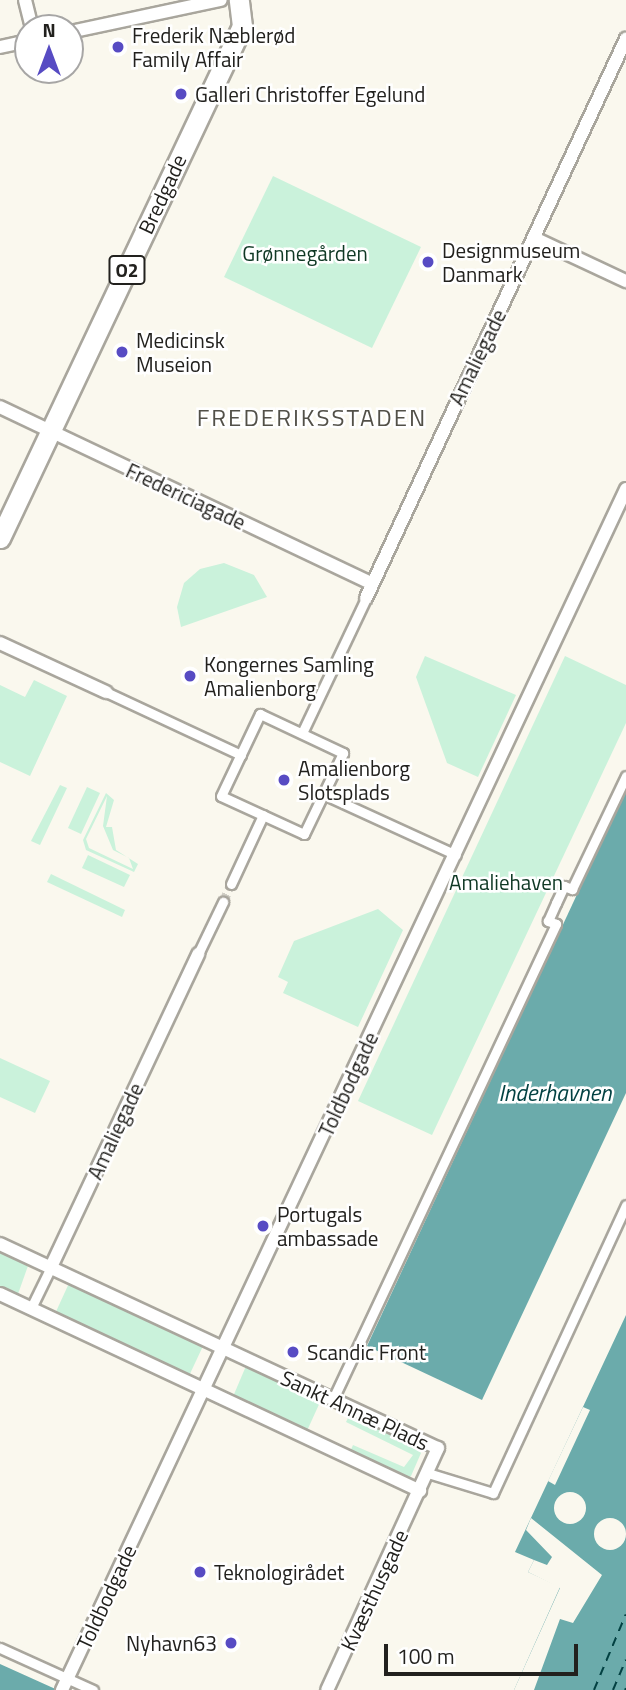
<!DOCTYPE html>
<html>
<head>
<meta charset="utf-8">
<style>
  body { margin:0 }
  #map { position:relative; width:626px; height:1690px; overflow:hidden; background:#faf8ee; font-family:"Titillium Web",sans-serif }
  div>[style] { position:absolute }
  .green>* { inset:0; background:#caf2db }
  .water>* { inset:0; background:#6babab }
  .pier>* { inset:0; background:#faf8ee }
  .round { border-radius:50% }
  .ferry>* { height:2px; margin-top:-1px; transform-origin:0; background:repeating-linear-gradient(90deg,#024142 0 9px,transparent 0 16px) }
  .pedestrian-tunnel>* { height:9px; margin-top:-4.5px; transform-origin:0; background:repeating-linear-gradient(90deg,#cfcdc4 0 9px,transparent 0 13.5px) }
  .roads { filter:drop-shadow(2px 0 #a9a69d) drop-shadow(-2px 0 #a9a69d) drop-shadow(0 2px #a9a69d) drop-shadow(0 -2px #a9a69d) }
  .pedestrian>* { height:9px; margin:-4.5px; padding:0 4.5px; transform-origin:4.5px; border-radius:4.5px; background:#fff }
  .minor>* { height:12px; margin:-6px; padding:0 6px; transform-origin:6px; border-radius:6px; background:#fff }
  .primary>* { height:19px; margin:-9.5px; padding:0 9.5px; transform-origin:9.5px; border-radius:9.5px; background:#fff }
  .dots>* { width:19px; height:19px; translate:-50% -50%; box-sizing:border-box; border:4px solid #fff; border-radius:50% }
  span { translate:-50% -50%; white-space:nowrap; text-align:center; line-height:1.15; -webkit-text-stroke:5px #fff; paint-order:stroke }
  .shield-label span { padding:2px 5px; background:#fff; border:2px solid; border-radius:5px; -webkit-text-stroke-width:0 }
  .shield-label { font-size:19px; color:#22211e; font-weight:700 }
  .poi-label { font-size:21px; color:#22211e }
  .left { translate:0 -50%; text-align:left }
  .right { translate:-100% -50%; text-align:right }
  .street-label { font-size:21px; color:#22211e }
  .park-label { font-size:21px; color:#0f3824 }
  .water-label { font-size:23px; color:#024142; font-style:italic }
  .quarter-label { font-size:24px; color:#525048; letter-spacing:2px }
  .north { position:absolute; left:14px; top:14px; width:70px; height:70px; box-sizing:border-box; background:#fff; border:2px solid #a7a6a5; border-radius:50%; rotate:0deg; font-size:19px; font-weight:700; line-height:28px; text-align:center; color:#22211e }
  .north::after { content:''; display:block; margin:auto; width:24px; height:32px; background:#574bc3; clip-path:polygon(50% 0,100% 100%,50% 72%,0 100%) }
  .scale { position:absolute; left:384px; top:1644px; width:194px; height:32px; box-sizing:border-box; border:4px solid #22211e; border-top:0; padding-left:9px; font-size:21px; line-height:24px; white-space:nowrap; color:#22211e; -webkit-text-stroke:5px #fff; paint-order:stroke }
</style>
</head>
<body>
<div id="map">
  <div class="green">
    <div style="clip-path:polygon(273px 176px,421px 247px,372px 348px,224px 277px)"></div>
    <div style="clip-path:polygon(224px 563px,254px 575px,267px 597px,181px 627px,177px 607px,184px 583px,200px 569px)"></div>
    <div style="clip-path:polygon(425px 656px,516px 695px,478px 777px,447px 763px,416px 677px)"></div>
    <div style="clip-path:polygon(565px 656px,626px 685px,626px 723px,432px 1135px,358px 1101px)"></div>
    <div style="clip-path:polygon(34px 680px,67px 696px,30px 776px,0 762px,0 685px,25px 697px)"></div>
    <div style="clip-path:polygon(60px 785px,67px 788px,40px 845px,31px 841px)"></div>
    <div style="clip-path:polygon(87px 787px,100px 793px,81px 834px,68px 828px)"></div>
    <div style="clip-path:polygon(evenodd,106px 793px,114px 800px,106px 827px,112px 827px,116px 850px,138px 864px,134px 872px,86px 850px,83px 840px,106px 793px,107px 796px,103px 826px,113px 850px,129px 858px,133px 869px,89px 848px,86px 839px,107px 796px)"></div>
    <div style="clip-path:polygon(88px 855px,130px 875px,124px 887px,82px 868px)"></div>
    <div style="clip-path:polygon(51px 874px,125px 910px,122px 917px,47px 882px)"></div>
    <div style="clip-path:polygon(378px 909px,403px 930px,358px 1027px,283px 993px,288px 982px,278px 977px,294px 941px)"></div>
    <div style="clip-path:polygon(0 1058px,50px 1081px,35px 1113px,0 1097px)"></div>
    <div style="clip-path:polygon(0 1249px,29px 1263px,18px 1294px,0 1290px)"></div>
    <div style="clip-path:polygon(70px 1281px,203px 1346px,188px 1378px,54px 1316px)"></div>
    <div style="clip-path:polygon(246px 1366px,321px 1400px,306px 1433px,232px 1399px)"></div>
    <div style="clip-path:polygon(350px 1414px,417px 1447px,421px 1453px,411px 1476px,405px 1480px,349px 1454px,353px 1445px,404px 1467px,413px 1455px,346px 1422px)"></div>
  </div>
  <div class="water">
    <div style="clip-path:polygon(626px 789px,626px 1093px,482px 1400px,367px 1346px)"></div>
    <div style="clip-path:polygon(626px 1315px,626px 1690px,514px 1690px,560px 1587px,528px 1572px,534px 1560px,515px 1552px)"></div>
    <div style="clip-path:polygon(0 1664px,51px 1687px,58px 1690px,0 1690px)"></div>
  </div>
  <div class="pier">
    <div style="clip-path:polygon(583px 1407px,590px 1410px,555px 1485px,548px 1481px)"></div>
    <div class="round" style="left:554px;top:1492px;width:32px;height:32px"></div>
    <div style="clip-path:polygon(531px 1518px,602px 1575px,573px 1623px,560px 1619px,534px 1690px,514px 1690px,560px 1588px,528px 1572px,534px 1560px,547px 1565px,552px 1557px,526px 1530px)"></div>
    <div class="round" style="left:594px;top:1518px;width:32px;height:32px"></div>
  </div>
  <div class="ferry">
    <div style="left:594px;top:1690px;width:82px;rotate:-67.2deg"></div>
    <div style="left:613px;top:1690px;width:33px;rotate:-67deg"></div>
    <div style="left:625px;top:1690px;width:2px;rotate:-63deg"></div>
  </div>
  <div class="pedestrian-tunnel">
    <div style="left:223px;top:902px;width:20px;rotate:-66deg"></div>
  </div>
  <div class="roads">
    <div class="pedestrian">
      <div style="left:106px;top:692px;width:149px;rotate:25deg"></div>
      <div style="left:260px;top:714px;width:92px;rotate:25.2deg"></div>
      <div style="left:343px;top:753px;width:90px;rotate:115.7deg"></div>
      <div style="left:304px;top:834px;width:91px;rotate:-155.4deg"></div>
      <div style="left:221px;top:796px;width:91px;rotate:-64.6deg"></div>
      <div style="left:302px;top:733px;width:149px;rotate:-64.6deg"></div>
      <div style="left:323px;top:794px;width:146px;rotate:24.6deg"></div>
      <div style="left:231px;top:884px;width:76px;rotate:-65.1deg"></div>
      <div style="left:198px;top:954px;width:58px;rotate:-64.3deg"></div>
      <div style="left:31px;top:1308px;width:46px;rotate:-64deg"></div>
      <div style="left:333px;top:1399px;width:525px;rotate:-64.85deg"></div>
      <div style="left:556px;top:924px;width:9px;rotate:-159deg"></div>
      <div style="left:548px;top:921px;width:20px;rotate:-66deg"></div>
      <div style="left:556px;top:903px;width:19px;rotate:-65deg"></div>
      <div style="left:564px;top:886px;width:9px;rotate:21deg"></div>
      <div style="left:572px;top:889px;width:125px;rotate:-64.5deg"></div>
      <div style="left:428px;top:1473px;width:68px;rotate:17.1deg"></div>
      <div style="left:493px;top:1493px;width:317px;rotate:-65.2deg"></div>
      <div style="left:0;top:1648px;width:102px;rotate:24.3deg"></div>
    </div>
    <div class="minor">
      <div style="left:25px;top:0;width:29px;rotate:76deg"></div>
      <div style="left:70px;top:32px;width:154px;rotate:-12deg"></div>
      <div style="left:0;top:47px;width:29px;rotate:-12deg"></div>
      <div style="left:534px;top:238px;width:102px;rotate:25.1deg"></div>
      <div style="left:0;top:407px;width:412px;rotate:25.4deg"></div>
      <div style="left:366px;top:598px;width:617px;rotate:-65.06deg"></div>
      <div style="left:0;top:643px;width:117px;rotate:24.8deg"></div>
      <div style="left:0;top:1244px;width:483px;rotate:25deg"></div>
      <div style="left:438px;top:1448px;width:266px;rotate:114.6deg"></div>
      <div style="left:51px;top:1267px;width:346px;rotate:-64.8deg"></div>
      <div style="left:0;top:1294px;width:464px;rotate:25.1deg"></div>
      <div style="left:62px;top:1690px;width:1327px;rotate:-64.84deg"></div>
    </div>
    <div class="primary">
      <div style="left:0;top:538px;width:566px;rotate:-64.7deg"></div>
      <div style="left:242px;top:26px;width:26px;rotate:-97deg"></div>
    </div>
  </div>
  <div class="dots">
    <div style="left:118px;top:47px;background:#574bc3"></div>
    <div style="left:181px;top:94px;background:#574bc3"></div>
    <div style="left:428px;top:262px;background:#574bc3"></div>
    <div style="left:122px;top:352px;background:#574bc3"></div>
    <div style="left:190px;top:676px;background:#574bc3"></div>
    <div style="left:284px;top:780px;background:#574bc3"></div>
    <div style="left:263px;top:1226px;background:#574bc3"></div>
    <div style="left:293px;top:1352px;background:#574bc3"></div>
    <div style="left:200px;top:1572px;background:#574bc3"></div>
    <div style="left:231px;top:1643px;background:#574bc3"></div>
  </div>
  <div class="shield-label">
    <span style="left:127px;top:270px">O2</span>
  </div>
  <div class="poi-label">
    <span class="left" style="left:132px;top:47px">Frederik Næblerød<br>Family Affair</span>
    <span class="left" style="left:195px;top:94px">Galleri Christoffer Egelund</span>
    <span class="left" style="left:442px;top:262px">Designmuseum<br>Danmark</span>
    <span class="left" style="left:136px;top:352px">Medicinsk<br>Museion</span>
    <span class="left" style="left:204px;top:676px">Kongernes Samling<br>Amalienborg</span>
    <span class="left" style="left:298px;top:780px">Amalienborg<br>Slotsplads</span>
    <span class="left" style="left:277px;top:1226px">Portugals<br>ambassade</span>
    <span class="left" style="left:307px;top:1352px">Scandic Front</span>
    <span class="left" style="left:214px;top:1572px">Teknologirådet</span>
    <span class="right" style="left:217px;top:1643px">Nyhavn63</span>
  </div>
  <div class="street-label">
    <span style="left:162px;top:194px;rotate:-65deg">Bredgade</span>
    <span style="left:477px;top:357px;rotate:-64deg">Amaliegade</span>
    <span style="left:186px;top:496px;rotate:25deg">Fredericiagade</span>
    <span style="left:348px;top:1084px;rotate:-65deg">Toldbodgade</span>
    <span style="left:115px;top:1131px;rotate:-65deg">Amaliegade</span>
    <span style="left:355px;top:1410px;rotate:25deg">Sankt Annæ Plads</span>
    <span style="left:374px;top:1590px;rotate:-65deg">Kvæsthusgade</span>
    <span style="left:106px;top:1597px;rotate:-65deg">Toldbodgade</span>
  </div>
  <div class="park-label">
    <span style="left:305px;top:253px">Grønnegården</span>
    <span style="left:506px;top:882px">Amaliehaven</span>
  </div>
  <div class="water-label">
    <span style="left:555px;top:1093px">Inderhavnen</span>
  </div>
  <div class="quarter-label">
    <span style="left:312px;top:418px">FREDERIKSSTADEN</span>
  </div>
  <div class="north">N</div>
  <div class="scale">100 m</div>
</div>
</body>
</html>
